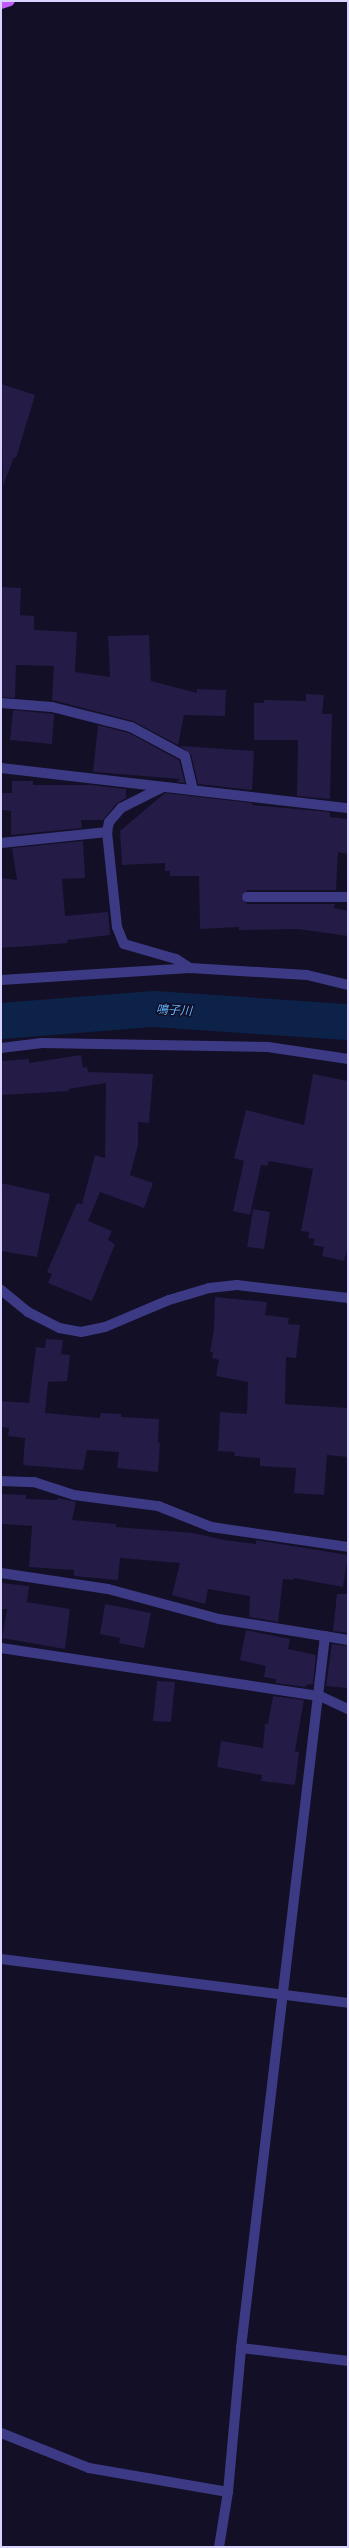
<!DOCTYPE html>
<html>
<head>
<meta charset="utf-8">
<style>
  body { margin:0 }
  #map { position:relative; width:349px; height:2548px; overflow:hidden; background:#130f26; font-family:Arial,"Noto Sans JP",sans-serif }
  div>[style] { position:absolute }
  .river>* { height:36px; margin:-18px; padding:0 18px; transform-origin:18px; border-radius:18px; background:#0c2248 }
  .building>* { inset:0; background:#241b47 }
  .minor>* { height:10px; margin:-5px; padding:0 5px; transform-origin:5px; border-radius:5px; background:#3d3a85 }
  .primary>* { height:10px; margin:-5px; padding:0 5px; transform-origin:5px; border-radius:5px; background:#c25bff }
  span { translate:-50% -50%; white-space:nowrap; text-align:center; line-height:1.15; -webkit-text-stroke:3px #130f26; paint-order:stroke }
  .water-label { font-size:12px; color:#62b6ff; font-style:italic }
  .frame { position:absolute; inset:0; border:2px solid #d9d4ff; pointer-events:none }
</style>
</head>
<body>
<div id="map">
  <div class="river">
    <div style="left:1px;top:1021px;width:154px;rotate:-4.5deg"></div>
    <div style="left:155px;top:1009px;width:193px;rotate:3.9deg"></div>
  </div>
  <div class="building">
    <div style="clip-path:polygon(1px 384px,35px 395px,16px 458px,14px 457px,3px 486px)"></div>
    <div style="clip-path:polygon(1px 587px,21px 588px,20px 615px,34px 616px,34px 630px,77px 632px,75px 672px,110px 677px,108px 636px,149px 635px,151px 681px,197px 693px,197px 689px,226px 690px,225px 716px,184px 715px,178px 745px,133px 721px,52px 700px,54px 666px,16px 665px,15px 698px,1px 697px)"></div>
    <div style="clip-path:polygon(306px 694px,324px 695px,322px 714px,332px 714px,330px 799px,297px 796px,298px 740px,254px 740px,254px 703px,264px 703px,264px 700px,306px 701px)"></div>
    <div style="clip-path:polygon(13px 710px,54px 714px,52px 744px,10px 740px)"></div>
    <div style="clip-path:polygon(98px 725px,129px 733px,179px 760px,185px 783px,177px 782px,180px 779px,93px 772px)"></div>
    <div style="clip-path:polygon(180px 746px,254px 751px,252px 790px,198px 784px,191px 754px)"></div>
    <div style="clip-path:polygon(12px 781px,33px 781px,33px 785px,91px 785px,126px 789px,126px 798px,116px 804px,103px 820px,81px 820px,82px 828px,11px 835px,11px 811px,1px 810px,1px 793px,12px 793px)"></div>
    <div style="clip-path:polygon(165px 793px,252px 803px,252px 805px,330px 812px,330px 817px,348px 819px,348px 854px,338px 852px,336px 890px,247px 890px,241px 897px,247px 904px,335px 904px,334px 908px,348px 911px,348px 936px,298px 929px,239px 930px,239px 927px,200px 929px,199px 876px,170px 876px,170px 871px,165px 871px,165px 863px,122px 865px,120px 831px)"></div>
    <div style="clip-path:polygon(83px 841px,85px 878px,62px 879px,65px 916px,108px 912px,110px 935px,67px 940px,68px 943px,1px 948px,1px 878px,17px 880px,12px 848px)"></div>
    <div style="clip-path:polygon(81px 1055px,83px 1068px,87px 1067px,88px 1072px,153px 1074px,149px 1123px,138px 1122px,138px 1145px,130px 1175px,153px 1183px,144px 1208px,100px 1192px,88px 1221px,112px 1231px,108px 1240px,115px 1244px,92px 1301px,48px 1283px,52px 1274px,47px 1272px,77px 1203px,82px 1204px,95px 1155px,105px 1158px,106px 1083px,68px 1089px,69px 1091px,1px 1095px,1px 1061px,29px 1059px,29px 1063px)"></div>
    <div style="clip-path:polygon(313px 1074px,348px 1081px,348px 1246px,344px 1261px,322px 1256px,324px 1247px,313px 1245px,315px 1239px,308px 1238px,309px 1232px,301px 1231px,313px 1169px,269px 1161px,267px 1166px,261px 1165px,250px 1215px,233px 1211px,244px 1161px,234px 1158px,246px 1110px,304px 1125px)"></div>
    <div style="clip-path:polygon(1px 1183px,50px 1194px,37px 1257px,1px 1251px)"></div>
    <div style="clip-path:polygon(253px 1209px,270px 1212px,264px 1249px,247px 1247px)"></div>
    <div style="clip-path:polygon(215px 1297px,267px 1302px,265px 1315px,289px 1318px,288px 1324px,300px 1325px,296px 1358px,286px 1357px,285px 1404px,348px 1408px,348px 1457px,327px 1455px,324px 1495px,294px 1493px,296px 1468px,260px 1466px,260px 1458px,234px 1456px,235px 1452px,218px 1451px,220px 1412px,247px 1414px,248px 1382px,216px 1376px,219px 1360px,212px 1358px,213px 1352px,210px 1352px,214px 1329px)"></div>
    <div style="clip-path:polygon(46px 1339px,63px 1340px,61px 1354px,70px 1355px,67px 1381px,48px 1382px,45px 1413px,100px 1418px,101px 1413px,121px 1414px,121px 1417px,159px 1419px,158px 1443px,160px 1443px,158px 1472px,117px 1468px,119px 1452px,87px 1450px,83px 1470px,23px 1465px,25px 1438px,8px 1436px,9px 1428px,1px 1427px,1px 1401px,29px 1403px,36px 1347px,45px 1348px)"></div>
    <div style="clip-path:polygon(1px 1494px,26px 1495px,26px 1499px,57px 1500px,58px 1498px,76px 1502px,72px 1520px,116px 1524px,116px 1527px,193px 1533px,224px 1540px,256px 1544px,256px 1540px,348px 1555px,343px 1587px,294px 1578px,293px 1580px,283px 1579px,278px 1622px,249px 1617px,250px 1596px,208px 1589px,205px 1604px,172px 1595px,180px 1563px,120px 1558px,118px 1580px,74px 1576px,74px 1570px,29px 1567px,32px 1526px,1px 1524px)"></div>
    <div style="clip-path:polygon(1px 1583px,29px 1586px,27px 1602px,70px 1609px,65px 1649px,2px 1638px,7px 1609px,1px 1609px)"></div>
    <div style="clip-path:polygon(337px 1594px,348px 1594px,348px 1633px,333px 1631px)"></div>
    <div style="clip-path:polygon(105px 1604px,151px 1613px,144px 1648px,119px 1643px,120px 1638px,100px 1634px)"></div>
    <div style="clip-path:polygon(246px 1630px,290px 1639px,288px 1649px,316px 1655px,313px 1684px,306px 1685px,306px 1687px,276px 1683px,276px 1679px,264px 1677px,266px 1666px,240px 1660px)"></div>
    <div style="clip-path:polygon(332px 1644px,348px 1646px,348px 1688px,326px 1686px)"></div>
    <div style="clip-path:polygon(157px 1681px,175px 1682px,171px 1722px,153px 1721px)"></div>
    <div style="clip-path:polygon(273px 1696px,304px 1700px,295px 1751px,299px 1752px,295px 1785px,261px 1781px,262px 1775px,217px 1767px,221px 1741px,263px 1748px,265px 1724px,268px 1724px)"></div>
  </div>
  <div class="minor">
    <div style="left:1px;top:703px;width:51px;rotate:4.5deg"></div>
    <div style="left:52px;top:707px;width:81px;rotate:14.2deg"></div>
    <div style="left:131px;top:727px;width:61px;rotate:28.2deg"></div>
    <div style="left:185px;top:756px;width:35px;rotate:77deg"></div>
    <div style="left:1px;top:768px;width:349px;rotate:6.6deg"></div>
    <div style="left:107px;top:832px;width:10px;rotate:-79deg"></div>
    <div style="left:109px;top:822px;width:18px;rotate:-49deg"></div>
    <div style="left:121px;top:808px;width:47px;rotate:-26.6deg"></div>
    <div style="left:1px;top:843px;width:107px;rotate:-5.9deg"></div>
    <div style="left:107px;top:832px;width:96px;rotate:84deg"></div>
    <div style="left:117px;top:927px;width:18px;rotate:68deg"></div>
    <div style="left:124px;top:944px;width:54px;rotate:16.1deg"></div>
    <div style="left:176px;top:959px;width:17px;rotate:33deg"></div>
    <div style="left:247px;top:897px;width:101px"></div>
    <div style="left:1px;top:980px;width:189px;rotate:-3.6deg"></div>
    <div style="left:190px;top:968px;width:117px;rotate:3.4deg"></div>
    <div style="left:307px;top:975px;width:42px;rotate:13.7deg"></div>
    <div style="left:1px;top:1048px;width:41px;rotate:-7deg"></div>
    <div style="left:42px;top:1043px;width:226px;rotate:1deg"></div>
    <div style="left:268px;top:1047px;width:81px;rotate:8.5deg"></div>
    <div style="left:1px;top:1290px;width:35px;rotate:39deg"></div>
    <div style="left:28px;top:1312px;width:35px;rotate:27deg"></div>
    <div style="left:59px;top:1328px;width:22px;rotate:10deg"></div>
    <div style="left:81px;top:1332px;width:25px;rotate:-12deg"></div>
    <div style="left:105px;top:1327px;width:69px;rotate:-22.9deg"></div>
    <div style="left:169px;top:1300px;width:42px;rotate:-16.7deg"></div>
    <div style="left:209px;top:1288px;width:28px;rotate:-6deg"></div>
    <div style="left:237px;top:1285px;width:112px;rotate:6.7deg"></div>
    <div style="left:1px;top:1481px;width:33px;rotate:2deg"></div>
    <div style="left:34px;top:1482px;width:42px;rotate:18deg"></div>
    <div style="left:74px;top:1495px;width:85px;rotate:7.5deg"></div>
    <div style="left:158px;top:1506px;width:57px;rotate:21.6deg"></div>
    <div style="left:211px;top:1527px;width:138px;rotate:8.3deg"></div>
    <div style="left:1px;top:1573px;width:108px;rotate:8.5deg"></div>
    <div style="left:108px;top:1589px;width:115px;rotate:15.1deg"></div>
    <div style="left:219px;top:1619px;width:131px;rotate:9.2deg"></div>
    <div style="left:1px;top:1648px;width:323px;rotate:8.6deg"></div>
    <div style="left:320px;top:1696px;width:31px;rotate:25deg"></div>
    <div style="left:1px;top:1959px;width:350px;rotate:7.2deg"></div>
    <div style="left:241px;top:2348px;width:108px;rotate:6.9deg"></div>
    <div style="left:1px;top:2433px;width:95px;rotate:21.7deg"></div>
    <div style="left:89px;top:2468px;width:141px;rotate:9.8deg"></div>
    <div style="left:219px;top:2547px;width:56px;rotate:-80.7deg"></div>
    <div style="left:228px;top:2492px;width:145px;rotate:-84.8deg"></div>
    <div style="left:241px;top:2348px;width:717px;rotate:-83.27deg"></div>
  </div>
  <div class="primary">
    <div style="left:1px;top:4px;width:9px;rotate:-18deg"></div>
  </div>
  <div class="water-label">
    <span style="left:174px;top:1011px;rotate:3deg">鳴子川</span>
  </div>
  <div class="frame"></div>
</div>
</body>
</html>
